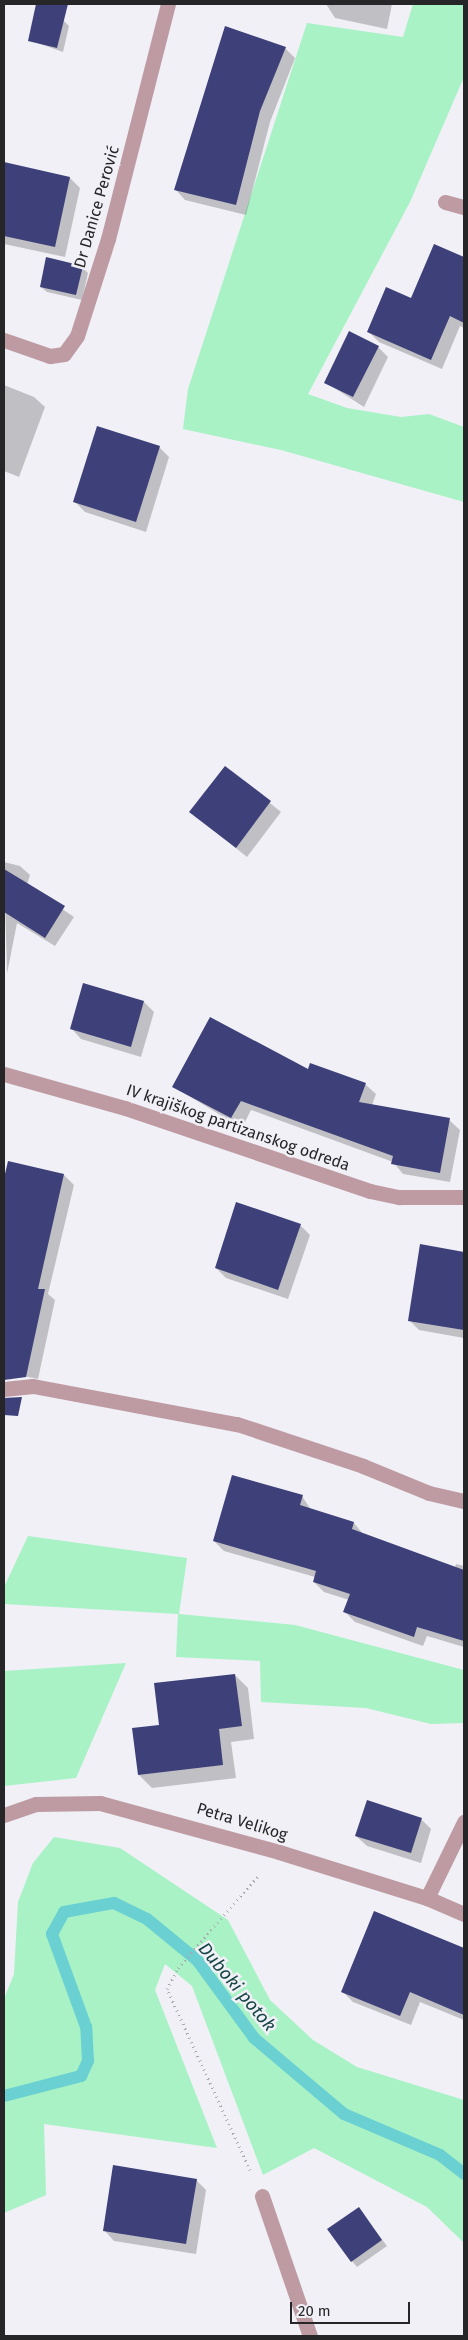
<!DOCTYPE html>
<html>
<head>
<meta charset="utf-8">
<style>
  body { margin:0 }
  #map { position:relative; width:468px; height:2340px; overflow:hidden; background:#f0f0f6; font-family:"Fira Sans",sans-serif }
  div>[style] { position:absolute }
  .green>* { inset:0; background:#a8f2c6 }
  .shadow>* { inset:0; background:#0003 }
  .stream>* { height:12px; margin:-6px; padding:0 6px; transform-origin:6px; border-radius:6px; background:#6ad0d1 }
  .building>* { inset:0; background:#3d4079 }
  .path>* { height:3px; margin-top:-1.5px; transform-origin:0; background:repeating-linear-gradient(90deg,#a9a9ad 0 1px,transparent 0 5px) }
  .minor>* { height:15px; margin:-7.5px; padding:0 7.5px; transform-origin:7.5px; border-radius:7.5px; background:#be9ba3 }
  span { translate:-50% -50%; white-space:nowrap; text-align:center; line-height:1.15; -webkit-text-stroke:5px #f0f0f6; paint-order:stroke }
  .street-label { font-size:16px; color:#262628 }
  .water-label { font-size:18px; color:#154545; font-style:italic }
  .frame { position:absolute; inset:0; border:5px solid #262628; pointer-events:none }
  .scale { position:absolute; left:290px; top:2302px; width:120px; height:22px; box-sizing:border-box; border:2px solid #262628; border-top:0; padding-left:6px; font-size:15px; line-height:18px; white-space:nowrap; color:#262628; -webkit-text-stroke:4px #f0f0f6; paint-order:stroke }
</style>
</head>
<body>
<div id="map">
  <div class="green">
    <div style="clip-path:polygon(413px 4px,464px 4px,464px 77px,410px 202px,308px 394px,347px 408px,401px 417px,429px 414px,464px 427px,464px 502px,281px 450px,183px 429px,188px 389px,307px 23px,403px 37px)"></div>
    <div style="clip-path:polygon(28px 1536px,187px 1558px,179px 1614px,295px 1625px,464px 1670px,464px 1723px,431px 1724px,366px 1708px,261px 1702px,260px 1661px,176px 1657px,178px 1614px,4px 1604px,4px 1587px)"></div>
    <div style="clip-path:polygon(126px 1663px,76px 1778px,4px 1786px,4px 1671px)"></div>
    <div style="clip-path:polygon(54px 1837px,120px 1848px,228px 1920px,270px 2000px,313px 2040px,357px 2067px,464px 2100px,464px 2243px,427px 2207px,314px 2148px,263px 2175px,192px 1986px,165px 1964px,155px 1990px,217px 2148px,44px 2124px,46px 2195px,4px 2213px,4px 1999px,14px 1974px,18px 1902px,33px 1863px)"></div>
  </div>
  <div class="shadow">
    <div style="clip-path:polygon(326px 4px,392px 4px,387px 29px,335px 18px)"></div>
    <div style="clip-path:polygon(63px 20px,69px 26px,63px 52px,29px 40px)"></div>
    <div style="clip-path:polygon(285px 48px,295px 58px,270px 122px,246px 215px,185px 200px,175px 189px)"></div>
    <div style="clip-path:polygon(4px 163px,70px 178px,80px 188px,65px 257px,4px 244px)"></div>
    <div style="clip-path:polygon(435px 246px,464px 259px,464px 328px,460px 326px,442px 369px,379px 342px,369px 332px,412px 300px)"></div>
    <div style="clip-path:polygon(82px 267px,88px 273px,82px 300px,47px 292px,41px 287px)"></div>
    <div style="clip-path:polygon(378px 347px,388px 357px,364px 407px,325px 382px)"></div>
    <div style="clip-path:polygon(4px 385px,34px 397px,45px 407px,19px 477px,4px 471px)"></div>
    <div style="clip-path:polygon(159px 447px,169px 457px,146px 532px,85px 512px,75px 502px)"></div>
    <div style="clip-path:polygon(225px 767px,281px 812px,247px 857px,191px 812px)"></div>
    <div style="clip-path:polygon(4px 862px,20px 866px,30px 875px,27px 885px,74px 917px,55px 946px,17px 923px,7px 974px)"></div>
    <div style="clip-path:polygon(144px 1002px,154px 1012px,141px 1057px,81px 1039px,71px 1028px)"></div>
    <div style="clip-path:polygon(365px 1084px,376px 1094px,372px 1105px,449px 1120px,460px 1130px,450px 1182px,403px 1174px,393px 1162px,251px 1110px,242px 1128px,174px 1087px)"></div>
    <div style="clip-path:polygon(9px 1162px,64px 1175px,74px 1185px,48px 1294px,55px 1300px,38px 1379px,4px 1372px,4px 1184px)"></div>
    <div style="clip-path:polygon(300px 1225px,310px 1235px,288px 1299px,226px 1278px,216px 1268px)"></div>
    <div style="clip-path:polygon(421px 1246px,464px 1253px,464px 1338px,419px 1330px,409px 1320px)"></div>
    <div style="clip-path:polygon(302px 1496px,311px 1510px,354px 1523px,363px 1534px,455px 1568px,456px 1564px,464px 1566px,464px 1647px,427px 1636px,423px 1646px,355px 1622px,345px 1612px,349px 1600px,324px 1592px,314px 1582px,315px 1577px,224px 1551px,214px 1541px)"></div>
    <div style="clip-path:polygon(235px 1675px,248px 1688px,254px 1739px,231px 1742px,236px 1778px,152px 1788px,139px 1775px,161px 1726px)"></div>
    <div style="clip-path:polygon(421px 1819px,431px 1829px,421px 1863px,367px 1846px,356px 1836px)"></div>
    <div style="clip-path:polygon(375px 1912px,464px 1948px,464px 2020px,420px 2002px,411px 2025px,353px 2002px,343px 1992px)"></div>
    <div style="clip-path:polygon(196px 2180px,206px 2190px,196px 2254px,114px 2241px,104px 2230px)"></div>
    <div style="clip-path:polygon(358px 2208px,387px 2246px,357px 2267px,352px 2261px)"></div>
  </div>
  <div class="stream">
    <div style="left:4px;top:2096px;width:80px;rotate:-14.6deg"></div>
    <div style="left:81px;top:2076px;width:17px;rotate:-65deg"></div>
    <div style="left:88px;top:2061px;width:34px;rotate:-93deg"></div>
    <div style="left:86px;top:2027px;width:99px;rotate:-110.1deg"></div>
    <div style="left:52px;top:1934px;width:25px;rotate:-61deg"></div>
    <div style="left:64px;top:1912px;width:51px;rotate:-10.2deg"></div>
    <div style="left:114px;top:1903px;width:37px;rotate:26deg"></div>
    <div style="left:147px;top:1919px;width:65px;rotate:39.4deg"></div>
    <div style="left:197px;top:1960px;width:97px;rotate:53.8deg"></div>
    <div style="left:254px;top:2038px;width:118px;rotate:40.2deg"></div>
    <div style="left:344px;top:2114px;width:104px;rotate:23.1deg"></div>
    <div style="left:440px;top:2155px;width:31px;rotate:38deg"></div>
  </div>
  <div class="building">
    <div style="clip-path:polygon(36px 4px,68px 4px,57px 48px,28px 41px)"></div>
    <div style="clip-path:polygon(225px 26px,286px 47px,260px 111px,236px 205px,174px 190px)"></div>
    <div style="clip-path:polygon(4px 162px,70px 177px,55px 247px,4px 236px)"></div>
    <div style="clip-path:polygon(434px 244px,464px 257px,464px 323px,450px 316px,431px 360px,367px 332px,386px 287px,411px 298px)"></div>
    <div style="clip-path:polygon(46px 257px,83px 266px,76px 295px,40px 287px)"></div>
    <div style="clip-path:polygon(349px 331px,379px 346px,353px 397px,324px 383px)"></div>
    <div style="clip-path:polygon(97px 426px,160px 446px,136px 522px,73px 502px)"></div>
    <div style="clip-path:polygon(225px 766px,271px 801px,236px 848px,189px 812px)"></div>
    <div style="clip-path:polygon(4px 869px,65px 906px,45px 938px,4px 912px)"></div>
    <div style="clip-path:polygon(83px 983px,144px 1001px,131px 1047px,70px 1029px)"></div>
    <div style="clip-path:polygon(210px 1017px,308px 1069px,310px 1063px,366px 1083px,359px 1102px,450px 1118px,440px 1173px,391px 1164px,393px 1156px,241px 1101px,231px 1118px,172px 1087px)"></div>
    <div style="clip-path:polygon(8px 1161px,64px 1174px,38px 1289px,45px 1289px,26px 1377px,4px 1380px,4px 1178px)"></div>
    <div style="clip-path:polygon(236px 1202px,301px 1224px,278px 1290px,215px 1268px)"></div>
    <div style="clip-path:polygon(420px 1244px,464px 1252px,464px 1330px,408px 1321px)"></div>
    <div style="clip-path:polygon(22px 1397px,18px 1416px,4px 1415px,4px 1398px)"></div>
    <div style="clip-path:polygon(232px 1475px,303px 1495px,300px 1505px,354px 1522px,352px 1529px,464px 1570px,464px 1641px,417px 1627px,414px 1637px,343px 1612px,350px 1594px,313px 1582px,316px 1571px,213px 1541px)"></div>
    <div style="clip-path:polygon(235px 1674px,242px 1726px,219px 1729px,223px 1765px,138px 1775px,132px 1728px,159px 1725px,154px 1683px)"></div>
    <div style="clip-path:polygon(367px 1800px,422px 1818px,411px 1853px,355px 1836px)"></div>
    <div style="clip-path:polygon(374px 1911px,464px 1948px,464px 2015px,410px 1992px,400px 2016px,341px 1992px)"></div>
    <div style="clip-path:polygon(113px 2165px,197px 2179px,186px 2244px,103px 2231px)"></div>
    <div style="clip-path:polygon(359px 2207px,382px 2240px,351px 2262px,327px 2229px)"></div>
  </div>
  <div class="path">
    <div style="left:250px;top:2170px;width:199px;rotate:-114.6deg"></div>
    <div style="left:167px;top:1989px;width:24px;rotate:-62deg"></div>
    <div style="left:178px;top:1968px;width:121px;rotate:-49deg"></div>
  </div>
  <div class="minor">
    <div style="left:445px;top:202px;width:20px;rotate:15deg"></div>
    <div style="left:4px;top:340px;width:49px;rotate:19.2deg"></div>
    <div style="left:50px;top:356px;width:14px;rotate:-8deg"></div>
    <div style="left:64px;top:354px;width:22px;rotate:-54deg"></div>
    <div style="left:77px;top:336px;width:102px;rotate:-72.3deg"></div>
    <div style="left:108px;top:239px;width:243px;rotate:-75.7deg"></div>
    <div style="left:4px;top:1074px;width:126px;rotate:15.7deg"></div>
    <div style="left:125px;top:1108px;width:259px;rotate:18.7deg"></div>
    <div style="left:370px;top:1191px;width:30px;rotate:12deg"></div>
    <div style="left:399px;top:1197px;width:65px"></div>
    <div style="left:4px;top:1389px;width:29px;rotate:-6deg"></div>
    <div style="left:33px;top:1386px;width:208px;rotate:10.6deg"></div>
    <div style="left:237px;top:1424px;width:133px;rotate:18.4deg"></div>
    <div style="left:363px;top:1466px;width:71px;rotate:22.2deg"></div>
    <div style="left:429px;top:1493px;width:36px;rotate:13deg"></div>
    <div style="left:4px;top:1815px;width:34px;rotate:-19deg"></div>
    <div style="left:36px;top:1804px;width:64px;rotate:-0.9deg"></div>
    <div style="left:100px;top:1803px;width:186px;rotate:15.3deg"></div>
    <div style="left:279px;top:1852px;width:155px;rotate:17.3deg"></div>
    <div style="left:427px;top:1898px;width:40px;rotate:23.4deg"></div>
    <div style="left:427px;top:1898px;width:85px;rotate:-64deg"></div>
    <div style="left:262px;top:2196px;width:148px;rotate:71.1deg"></div>
  </div>
  <div class="street-label">
    <span style="left:97px;top:207px;rotate:-74deg">Dr Danice Perović</span>
    <span style="left:238px;top:1128px;rotate:19deg">IV krajiškog partizanskog odreda</span>
    <span style="left:242px;top:1822px;rotate:17deg">Petra Velikog</span>
  </div>
  <div class="water-label">
    <span style="left:237px;top:1987px;rotate:50deg">Duboki potok</span>
  </div>
  <div class="frame"></div>
  <div class="scale">20 m</div>
</div>
</body>
</html>
